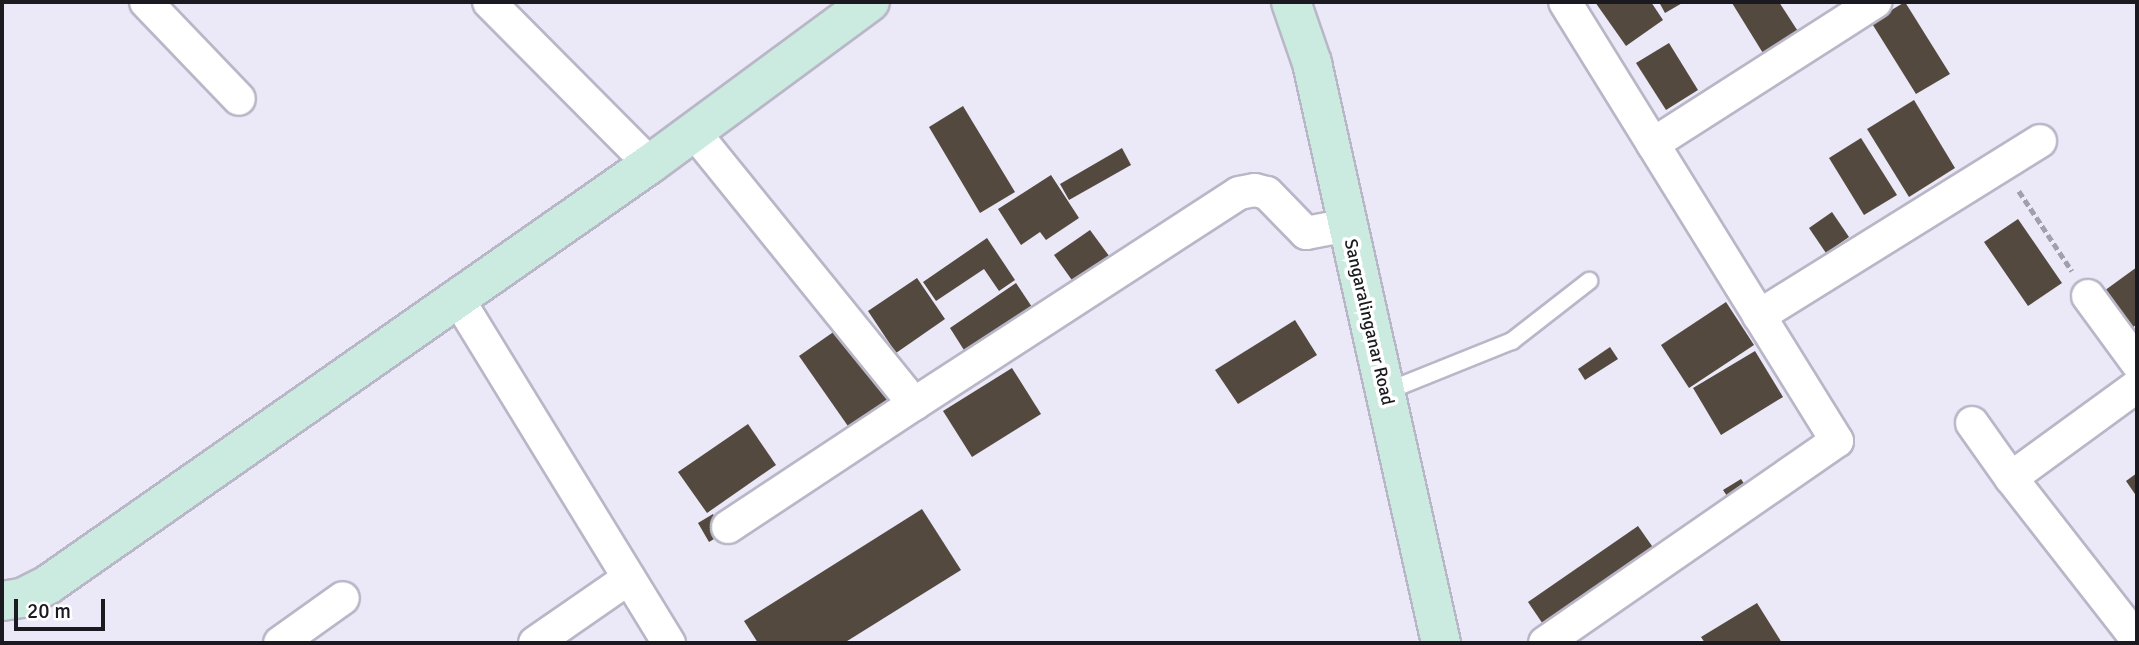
<!DOCTYPE html>
<html>
<head>
<meta charset="utf-8">
<style>
  body { margin:0 }
  #map { position:relative; width:2139px; height:645px; overflow:hidden; background:#ebe8f8; font-family:Signika,sans-serif }
  div>[style] { position:absolute }
  .building>* { inset:0; background:#53493f }
  .path>* { height:4.5px; margin-top:-2.25px; transform-origin:0; background:repeating-linear-gradient(90deg,#a19fab 0 7px,transparent 0 10.5px) }
  .roads { filter:drop-shadow(2px 0 #b9b7c7) drop-shadow(-2px 0 #b9b7c7) drop-shadow(0 2px #b9b7c7) drop-shadow(0 -2px #b9b7c7) }
  .service>* { height:16px; margin:-8px; padding:0 8px; transform-origin:8px; border-radius:8px; background:#fff }
  .minor>* { height:32px; margin:-16px; padding:0 16px; transform-origin:16px; border-radius:16px; background:#fff }
  .secondary>* { height:38px; margin:-19px; padding:0 19px; transform-origin:19px; border-radius:19px; background:#cbebe0 }
  span { translate:-50% -50%; white-space:nowrap; text-align:center; line-height:1.15; -webkit-text-stroke:7px #fff; paint-order:stroke }
  .street-label { font-size:18px; color:#1b1a20 }
  .frame { position:absolute; inset:0; border:4px solid #1b1a20; pointer-events:none }
  .scale { position:absolute; left:14px; top:599px; width:91px; height:32px; box-sizing:border-box; border:4px solid #1b1a20; border-top:0; padding-left:9px; font-size:21px; line-height:24px; white-space:nowrap; color:#1b1a20; -webkit-text-stroke:5px #fff; paint-order:stroke }
</style>
</head>
<body>
<div id="map">
  <div class="building">
    <div style="clip-path:polygon(1595px 2px,1651px 2px,1663px 20px,1626px 46px)"></div>
    <div style="clip-path:polygon(1659px 2px,1684px 2px,1665px 13px)"></div>
    <div style="clip-path:polygon(1735px 2px,1779px 2px,1801px 36px,1766px 58px,1732px 3px)"></div>
    <div style="clip-path:polygon(1905px 2px,1950px 74px,1916px 94px,1871px 22px)"></div>
    <div style="clip-path:polygon(1669px 43px,1698px 90px,1666px 110px,1636px 63px)"></div>
    <div style="clip-path:polygon(1914px 100px,1955px 168px,1909px 197px,1867px 129px)"></div>
    <div style="clip-path:polygon(963px 106px,1015px 192px,980px 213px,929px 127px)"></div>
    <div style="clip-path:polygon(1861px 138px,1897px 195px,1864px 215px,1829px 158px)"></div>
    <div style="clip-path:polygon(1122px 148px,1131px 165px,1069px 200px,1060px 184px)"></div>
    <div style="clip-path:polygon(1051px 175px,1079px 218px,1046px 240px,1040px 232px,1021px 245px,998px 209px)"></div>
    <div style="clip-path:polygon(1832px 212px,1849px 237px,1826px 253px,1809px 228px)"></div>
    <div style="clip-path:polygon(2018px 219px,2062px 283px,2028px 306px,1984px 242px)"></div>
    <div style="clip-path:polygon(1090px 230px,1115px 264px,1079px 290px,1054px 255px)"></div>
    <div style="clip-path:polygon(987px 238px,1015px 280px,999px 291px,984px 269px,936px 301px,923px 282px)"></div>
    <div style="clip-path:polygon(2137px 267px,2137px 324px,2132px 328px,2104px 291px)"></div>
    <div style="clip-path:polygon(917px 278px,945px 319px,896px 353px,868px 311px)"></div>
    <div style="clip-path:polygon(1016px 283px,1036px 313px,969px 358px,950px 328px)"></div>
    <div style="clip-path:polygon(1726px 302px,1754px 345px,1689px 388px,1661px 345px)"></div>
    <div style="clip-path:polygon(1295px 320px,1317px 355px,1238px 404px,1215px 370px)"></div>
    <div style="clip-path:polygon(842px 326px,893px 399px,850px 429px,799px 356px)"></div>
    <div style="clip-path:polygon(1610px 347px,1618px 359px,1585px 380px,1578px 369px)"></div>
    <div style="clip-path:polygon(1755px 351px,1783px 397px,1721px 435px,1693px 388px)"></div>
    <div style="clip-path:polygon(1012px 368px,1041px 414px,972px 457px,943px 411px)"></div>
    <div style="clip-path:polygon(748px 424px,776px 465px,707px 513px,678px 472px)"></div>
    <div style="clip-path:polygon(2137px 473px,2137px 497px,2126px 481px)"></div>
    <div style="clip-path:polygon(1741px 479px,1749px 491px,1731px 502px,1723px 490px)"></div>
    <div style="clip-path:polygon(922px 509px,961px 570px,844px 643px,758px 643px,744px 621px)"></div>
    <div style="clip-path:polygon(713px 514px,724px 533px,709px 542px,698px 523px)"></div>
    <div style="clip-path:polygon(1638px 526px,1659px 556px,1549px 633px,1528px 602px)"></div>
    <div style="clip-path:polygon(1757px 603px,1782px 643px,1705px 643px,1701px 637px)"></div>
  </div>
  <div class="path">
    <div style="left:2019px;top:191px;width:96px;rotate:56.5deg"></div>
  </div>
  <div class="roads">
    <div class="service">
      <div style="left:1385px;top:392px;width:137px;rotate:-21.9deg"></div>
      <div style="left:1512px;top:341px;width:98px;rotate:-37.9deg"></div>
    </div>
    <div class="minor">
      <div style="left:146px;top:2px;width:134px;rotate:46.2deg"></div>
      <div style="left:489px;top:2px;width:228px;rotate:45.2deg"></div>
      <div style="left:694px;top:132px;width:350px;rotate:51deg"></div>
      <div style="left:914px;top:404px;width:387px;rotate:-33deg"></div>
      <div style="left:1239px;top:193px;width:16px;rotate:-11deg"></div>
      <div style="left:1255px;top:190px;width:12px;rotate:14deg"></div>
      <div style="left:1267px;top:193px;width:56px;rotate:45.7deg"></div>
      <div style="left:1306px;top:233px;width:43px;rotate:-10.8deg"></div>
      <div style="left:1653px;top:144px;width:264px;rotate:-32.6deg"></div>
      <div style="left:2088px;top:296px;width:83px;rotate:53.8deg"></div>
      <div style="left:458px;top:299px;width:404px;rotate:58.5deg"></div>
      <div style="left:1759px;top:316px;width:331px;rotate:-31.9deg"></div>
      <div style="left:1972px;top:423px;width:67px;rotate:54.7deg"></div>
      <div style="left:2011px;top:478px;width:204px;rotate:52deg"></div>
      <div style="left:2011px;top:478px;width:156px;rotate:-36.1deg"></div>
      <div style="left:728px;top:527px;width:223px;rotate:-33.5deg"></div>
      <div style="left:280px;top:643px;width:77px;rotate:-35.5deg"></div>
      <div style="left:535px;top:643px;width:114px;rotate:-34.7deg"></div>
      <div style="left:1545px;top:643px;width:355px;rotate:-34.7deg"></div>
      <div style="left:1837px;top:441px;width:516px;rotate:-121.78deg"></div>
    </div>
    <div class="secondary">
      <div style="left:1291px;top:2px;width:65px;rotate:71deg"></div>
      <div style="left:1312px;top:63px;width:594px;rotate:77.46deg"></div>
      <div style="left:2px;top:601px;width:20px;rotate:-9deg"></div>
      <div style="left:22px;top:598px;width:30px;rotate:-27deg"></div>
      <div style="left:49px;top:584px;width:733px;rotate:-34.95deg"></div>
      <div style="left:650px;top:164px;width:273px;rotate:-36.4deg"></div>
    </div>
  </div>
  <div class="street-label">
    <span style="left:1369px;top:322px;rotate:77deg">Sangaralinganar Road</span>
  </div>
  <div class="frame"></div>
  <div class="scale">20 m</div>
</div>
</body>
</html>
